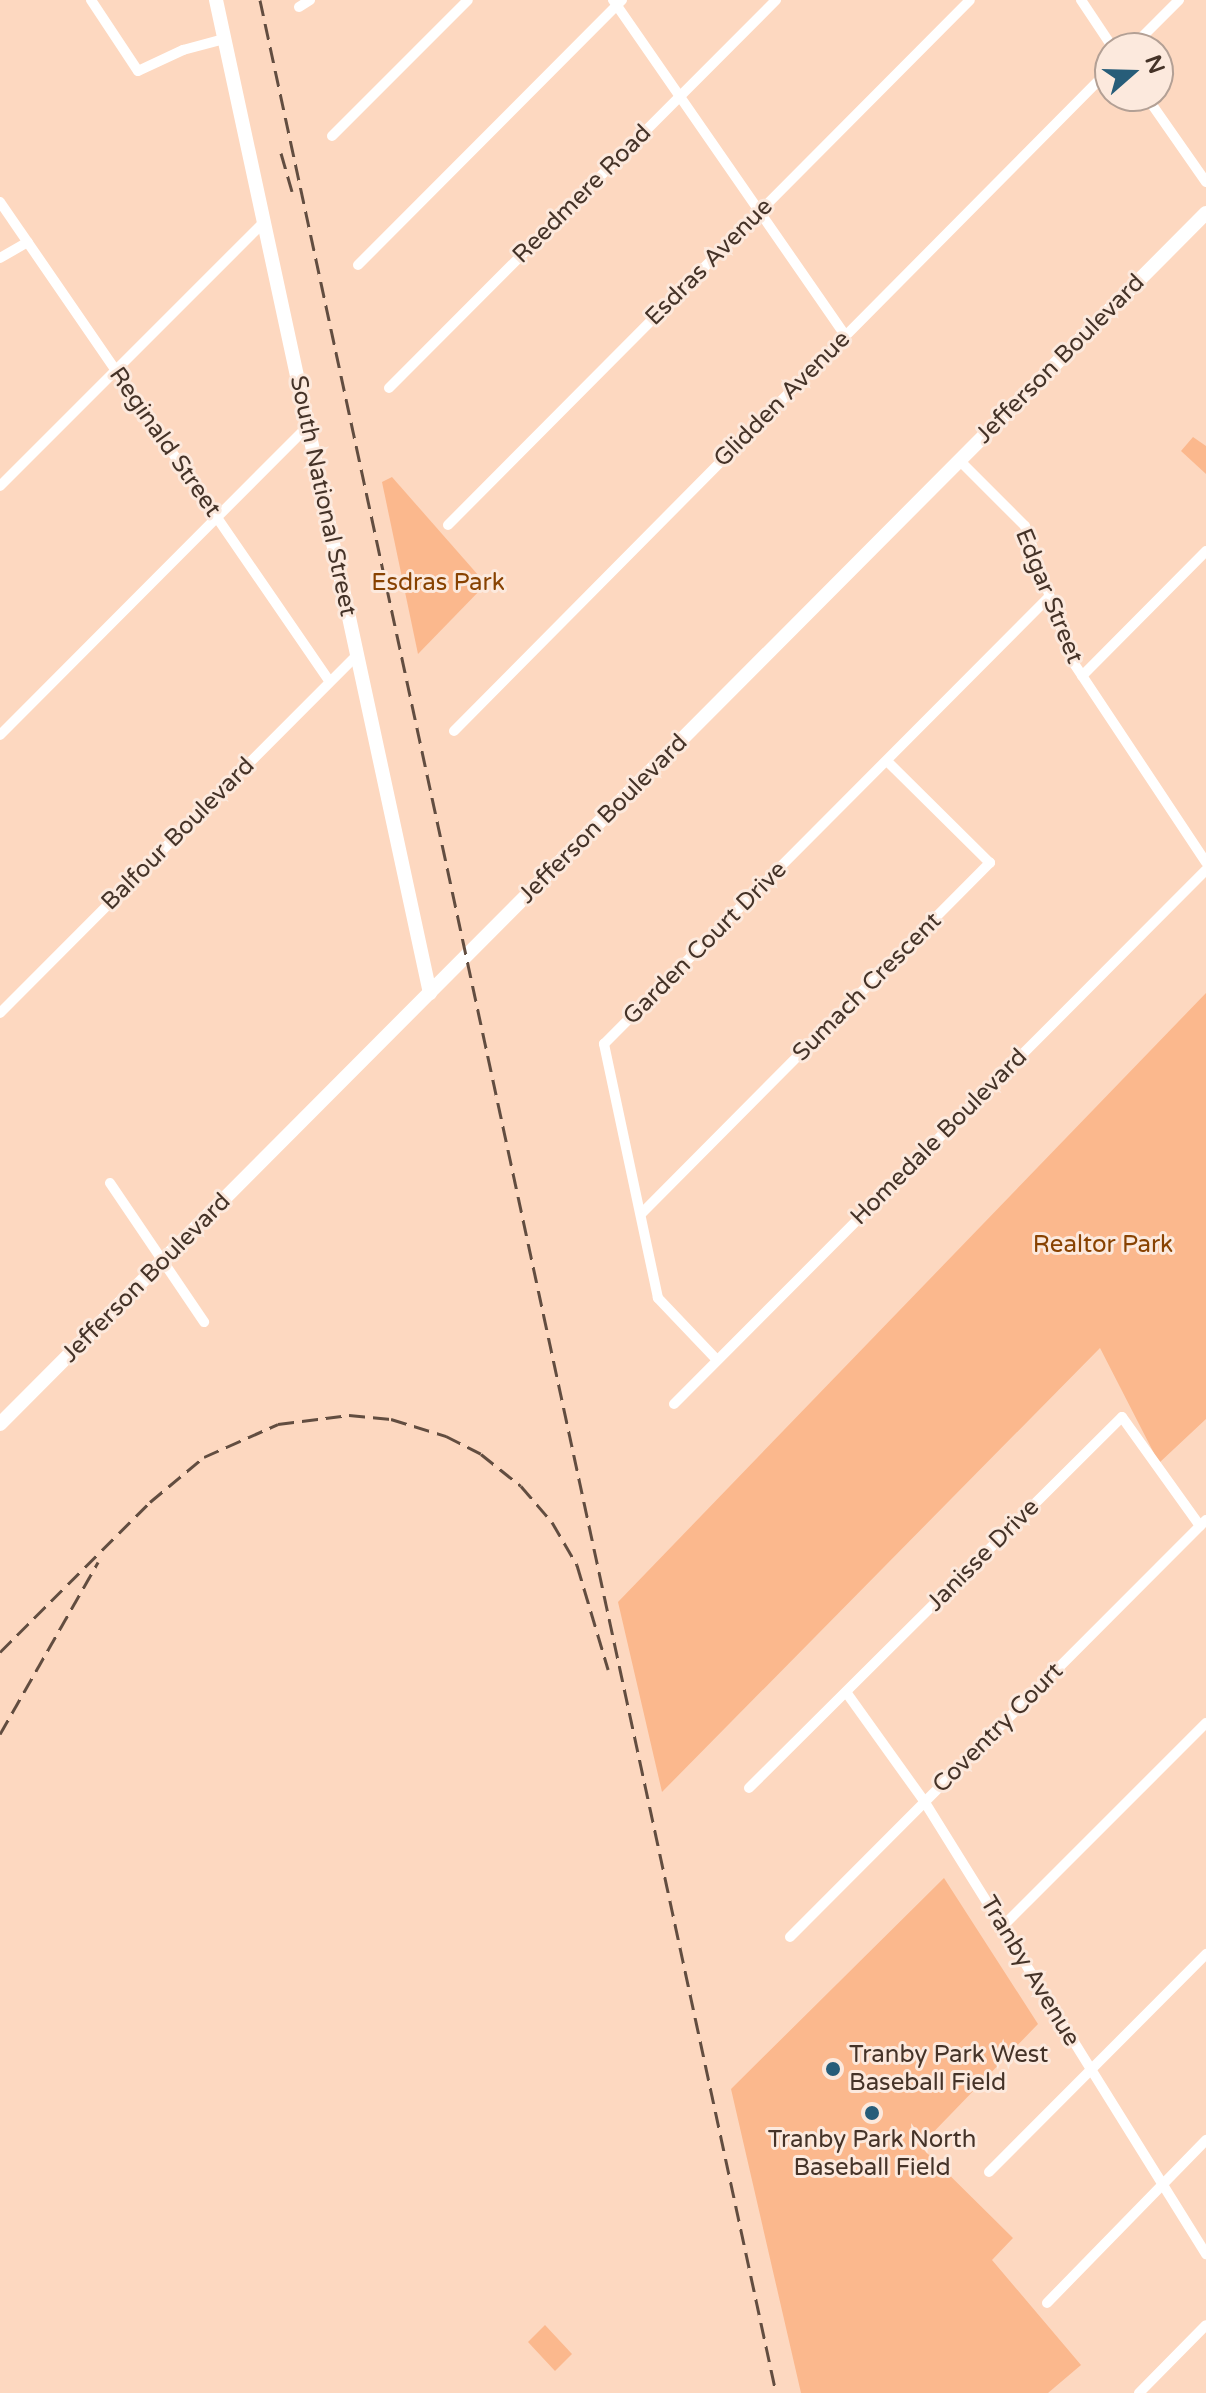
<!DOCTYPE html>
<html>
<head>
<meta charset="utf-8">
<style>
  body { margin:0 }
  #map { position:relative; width:1206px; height:2393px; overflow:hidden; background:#fdd8c0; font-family:"Varela Round",sans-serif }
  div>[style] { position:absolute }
  .green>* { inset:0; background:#fbb88d }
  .street>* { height:10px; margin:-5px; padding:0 5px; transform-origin:5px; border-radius:5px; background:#fff }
  .secondary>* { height:14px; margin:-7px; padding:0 7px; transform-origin:7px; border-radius:7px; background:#fff }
  .rail>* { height:3px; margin-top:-1.5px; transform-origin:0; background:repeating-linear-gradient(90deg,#624d40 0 16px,transparent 0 24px) }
  .dots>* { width:22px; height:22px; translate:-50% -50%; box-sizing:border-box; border:4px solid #fce9dd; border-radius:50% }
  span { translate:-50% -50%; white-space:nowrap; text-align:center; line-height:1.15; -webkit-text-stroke:6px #fce9dd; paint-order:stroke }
  .street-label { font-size:24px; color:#453328 }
  .park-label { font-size:24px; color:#884201 }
  .poi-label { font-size:24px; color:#453328 }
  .left { translate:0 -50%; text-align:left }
  .north { position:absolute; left:1094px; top:32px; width:80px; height:80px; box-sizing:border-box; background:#fce9dd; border:2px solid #b3a095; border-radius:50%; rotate:70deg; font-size:22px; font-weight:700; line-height:32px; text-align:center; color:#453328 }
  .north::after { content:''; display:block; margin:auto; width:28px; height:36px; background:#275d79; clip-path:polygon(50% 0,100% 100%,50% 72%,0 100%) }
</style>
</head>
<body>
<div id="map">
  <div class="green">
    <div style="clip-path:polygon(1193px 437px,1206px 446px,1206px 474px,1181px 451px)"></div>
    <div style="clip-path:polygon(392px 477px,486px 584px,418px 654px,382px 482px)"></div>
    <div style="clip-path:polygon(1206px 993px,1206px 1419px,1159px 1463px,1100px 1348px,662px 1792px,618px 1602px)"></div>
    <div style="clip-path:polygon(944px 1878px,1038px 2024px,920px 2146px,1013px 2238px,992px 2260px,1081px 2365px,1048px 2393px,801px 2393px,731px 2089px)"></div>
    <div style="clip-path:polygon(545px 2325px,572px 2354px,555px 2371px,528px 2342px)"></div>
  </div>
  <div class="street">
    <div style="left:91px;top:0;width:85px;rotate:56.5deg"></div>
    <div style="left:138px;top:71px;width:50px;rotate:-25deg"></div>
    <div style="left:183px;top:50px;width:42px;rotate:-15deg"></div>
    <div style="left:613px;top:0;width:407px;rotate:55.3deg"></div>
    <div style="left:1081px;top:0;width:58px;rotate:56.3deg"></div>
    <div style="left:299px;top:7px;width:13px;rotate:-32deg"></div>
    <div style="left:1131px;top:48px;width:68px;rotate:-45deg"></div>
    <div style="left:1146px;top:96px;width:105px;rotate:55.1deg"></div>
    <div style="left:332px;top:136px;width:192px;rotate:-45deg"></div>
    <div style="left:0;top:202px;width:582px;rotate:55.49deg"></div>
    <div style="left:0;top:258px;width:32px;rotate:-30deg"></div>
    <div style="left:358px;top:265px;width:374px;rotate:-45.1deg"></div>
    <div style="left:389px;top:388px;width:548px;rotate:-45.07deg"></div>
    <div style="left:959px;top:460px;width:93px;rotate:45deg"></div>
    <div style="left:1025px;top:526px;width:144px;rotate:70.6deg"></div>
    <div style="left:1073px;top:662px;width:240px;rotate:56.4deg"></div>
    <div style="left:0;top:486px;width:373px;rotate:-45deg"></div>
    <div style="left:448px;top:525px;width:740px;rotate:-45.16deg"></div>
    <div style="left:1082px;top:676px;width:176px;rotate:-45.2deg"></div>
    <div style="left:454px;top:731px;width:932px;rotate:-45.26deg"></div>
    <div style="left:0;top:735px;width:436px;rotate:-45.1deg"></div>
    <div style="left:0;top:1013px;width:506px;rotate:-45.08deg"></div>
    <div style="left:110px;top:1183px;width:168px;rotate:55.9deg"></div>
    <div style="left:642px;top:1213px;width:494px;rotate:-45.2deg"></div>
    <div style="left:990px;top:863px;width:145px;rotate:-135.3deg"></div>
    <div style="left:717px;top:1360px;width:86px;rotate:-133.6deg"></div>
    <div style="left:658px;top:1298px;width:260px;rotate:-102deg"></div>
    <div style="left:604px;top:1044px;width:631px;rotate:-45.13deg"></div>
    <div style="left:674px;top:1404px;width:754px;rotate:-45.11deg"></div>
    <div style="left:846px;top:1692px;width:134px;rotate:54.4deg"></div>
    <div style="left:924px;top:1801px;width:534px;rotate:58.1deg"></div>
    <div style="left:749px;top:1788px;width:526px;rotate:-44.85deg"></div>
    <div style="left:1122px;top:1417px;width:134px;rotate:54.4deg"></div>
    <div style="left:1003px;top:1926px;width:287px;rotate:-45deg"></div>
    <div style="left:790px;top:1937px;width:589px;rotate:-45.07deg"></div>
    <div style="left:989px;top:2172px;width:308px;rotate:-45.1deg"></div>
    <div style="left:1047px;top:2303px;width:228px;rotate:-45.7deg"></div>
    <div style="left:1139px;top:2393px;width:95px;rotate:-45.4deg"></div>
  </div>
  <div class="secondary">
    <div style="left:216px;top:0;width:1016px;rotate:77.84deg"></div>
    <div style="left:0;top:1424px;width:1709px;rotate:-45.12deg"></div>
  </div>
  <div class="rail">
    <div style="left:260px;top:0;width:2448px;rotate:77.83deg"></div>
    <div style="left:281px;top:153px;width:40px;rotate:74deg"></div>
    <div style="left:0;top:1652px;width:212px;rotate:-45deg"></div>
    <div style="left:150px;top:1502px;width:70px;rotate:-39.8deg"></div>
    <div style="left:204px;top:1457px;width:81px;rotate:-24deg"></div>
    <div style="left:278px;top:1424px;width:72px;rotate:-7.2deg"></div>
    <div style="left:349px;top:1415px;width:42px;rotate:5.4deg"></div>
    <div style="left:391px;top:1419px;width:58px;rotate:17.2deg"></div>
    <div style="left:446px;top:1436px;width:39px;rotate:27deg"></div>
    <div style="left:481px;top:1454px;width:51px;rotate:38.7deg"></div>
    <div style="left:521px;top:1486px;width:48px;rotate:49.3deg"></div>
    <div style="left:552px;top:1522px;width:50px;rotate:59.8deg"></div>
    <div style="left:577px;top:1565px;width:109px;rotate:73.4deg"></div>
    <div style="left:0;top:1734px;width:198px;rotate:-60.3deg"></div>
  </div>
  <div class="dots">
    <div style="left:833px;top:2069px;background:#275d79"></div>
    <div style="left:872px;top:2113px;background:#275d79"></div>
  </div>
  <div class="street-label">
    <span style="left:582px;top:194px;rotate:-45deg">Reedmere Road</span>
    <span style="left:709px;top:262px;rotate:-45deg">Esdras Avenue</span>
    <span style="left:1060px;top:359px;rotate:-45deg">Jefferson Boulevard</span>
    <span style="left:782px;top:399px;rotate:-45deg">Glidden Avenue</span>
    <span style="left:165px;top:442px;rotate:55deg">Reginald Street</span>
    <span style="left:323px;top:496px;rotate:78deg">South National Street</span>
    <span style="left:1049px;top:596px;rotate:68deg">Edgar Street</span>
    <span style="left:603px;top:819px;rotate:-45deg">Jefferson Boulevard</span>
    <span style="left:178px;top:834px;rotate:-45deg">Balfour Boulevard</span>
    <span style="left:705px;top:943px;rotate:-45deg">Garden Court Drive</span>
    <span style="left:867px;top:987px;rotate:-45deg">Sumach Crescent</span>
    <span style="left:939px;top:1137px;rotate:-45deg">Homedale Boulevard</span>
    <span style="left:146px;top:1278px;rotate:-45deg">Jefferson Boulevard</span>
    <span style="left:983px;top:1555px;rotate:-45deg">Janisse Drive</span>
    <span style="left:998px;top:1728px;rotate:-45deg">Coventry Court</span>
    <span style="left:1030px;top:1971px;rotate:59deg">Tranby Avenue</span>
  </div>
  <div class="park-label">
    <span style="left:438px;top:583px">Esdras Park</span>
    <span style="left:1103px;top:1245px">Realtor Park</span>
  </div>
  <div class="poi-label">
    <span class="left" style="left:849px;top:2069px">Tranby Park West<br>Baseball Field</span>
    <span style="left:872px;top:2154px">Tranby Park North<br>Baseball Field</span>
  </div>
  <div class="north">N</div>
</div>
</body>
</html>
